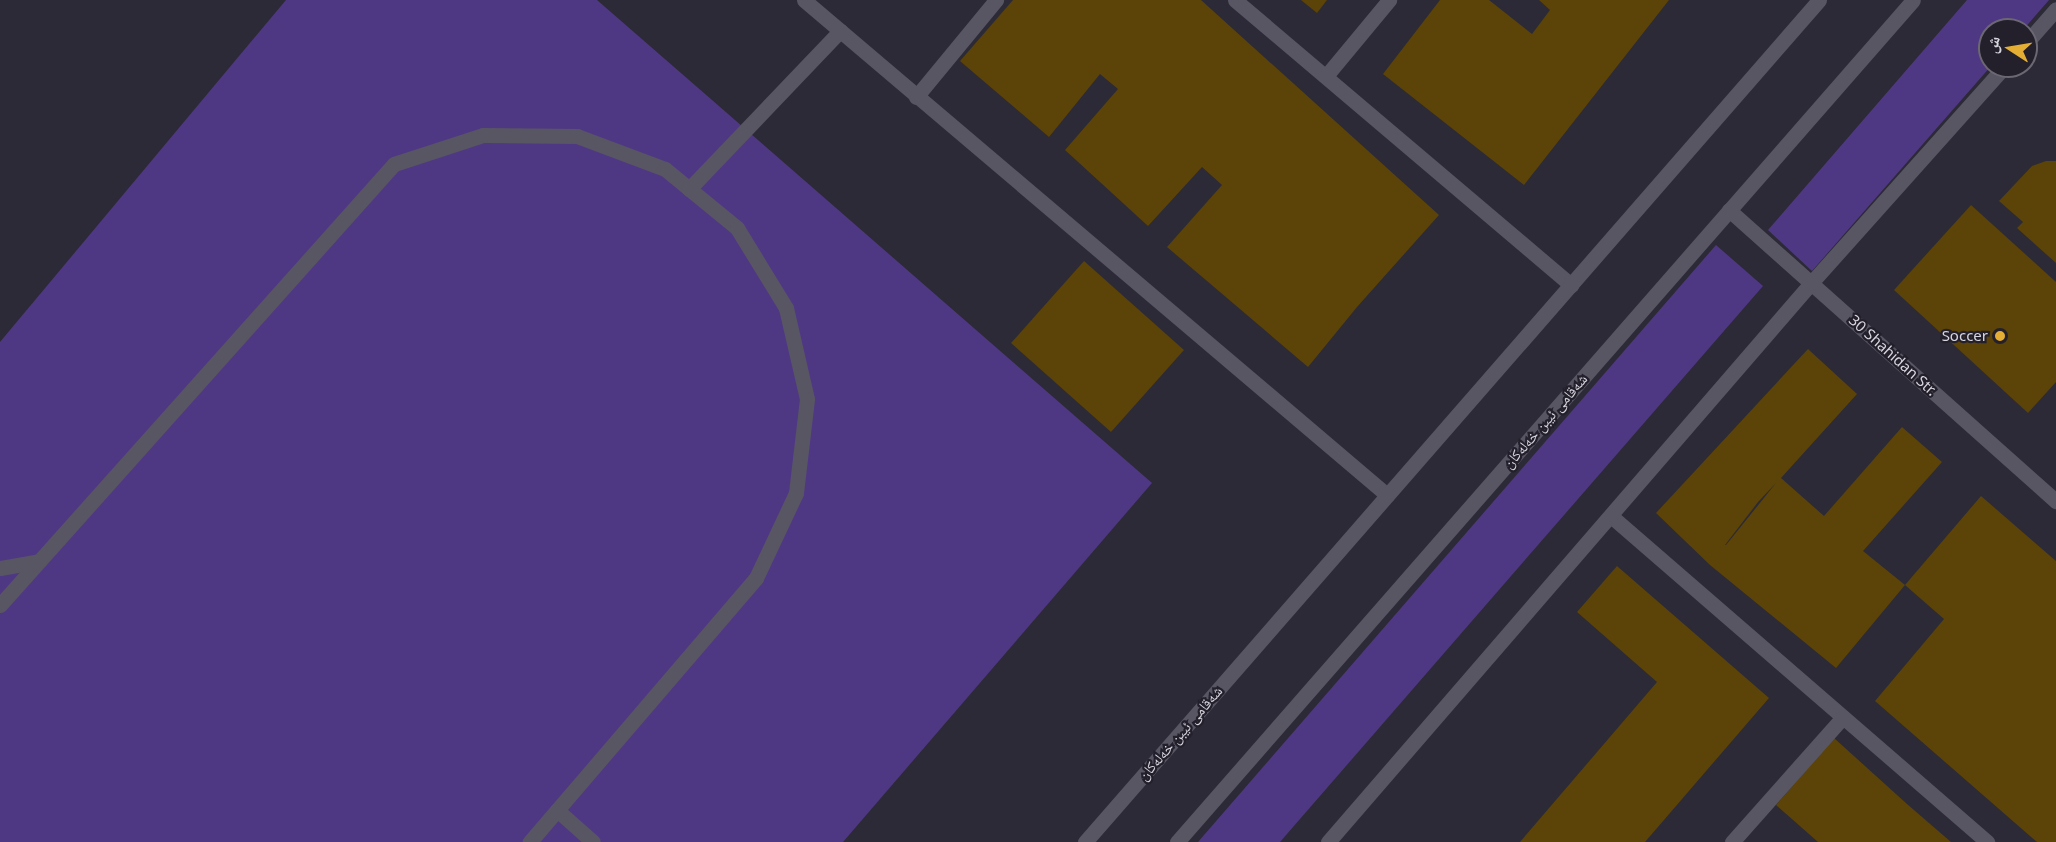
<!DOCTYPE html>
<html>
<head>
<meta charset="utf-8">
<style>
  body { margin:0 }
  #map { position:relative; width:2056px; height:842px; overflow:hidden; background:#2c2a36; font-family:"Noto Sans","Noto Naskh Arabic",sans-serif }
  div>[style] { position:absolute }
  .green>* { inset:0; background:#4f3883 }
  .building>* { inset:0; background:#5c4308 }
  .lane>* { height:15px; margin:-7.5px; padding:0 7.5px; transform-origin:7.5px; border-radius:7.5px; background:#595664 }
  .street>* { height:15px; margin:-7.5px; padding:0 7.5px; transform-origin:7.5px; border-radius:7.5px; background:#595664 }
  .secondary>* { height:15px; margin:-7.5px; padding:0 7.5px; transform-origin:7.5px; border-radius:7.5px; background:#595664 }
  .dots>* { width:16px; height:16px; translate:-50% -50%; box-sizing:border-box; border:3px solid #23202c; border-radius:50% }
  span { translate:-50% -50%; white-space:nowrap; text-align:center; line-height:1.15; -webkit-text-stroke:4.5px #23202c; paint-order:stroke }
  .poi-label { font-size:15px; color:#d7d5de }
  .right { translate:-100% -50%; text-align:right }
  .street-label { font-size:15px; color:#d7d5de }
  .north { position:absolute; left:1978px; top:18px; width:60px; height:60px; box-sizing:border-box; background:#23202c; border:2px solid #6b6873; border-radius:50%; rotate:282deg; font-size:16px; font-weight:700; line-height:24px; text-align:center; color:#d7d5de }
  .north::after { content:''; display:block; margin:auto; width:21px; height:27px; background:#e4ae35; clip-path:polygon(50% 0,100% 100%,50% 72%,0 100%) }
</style>
</head>
<body>
<div id="map">
  <div class="green">
    <div style="clip-path:polygon(286px 0,597px 0,1152px 483px,843px 842px,0 842px,0 342px)"></div>
    <div style="clip-path:polygon(1967px 0,2049px 0,2023px 30px,1990px 30px,1991px 66px,1812px 271px,1768px 230px)"></div>
    <div style="clip-path:polygon(1716px 245px,1763px 286px,1280px 842px,1198px 842px)"></div>
  </div>
  <div class="building">
    <div style="clip-path:polygon(1013px 0,1201px 0,1439px 215px,1357px 307px,1308px 367px,1167px 247px,1222px 185px,1202px 167px,1148px 226px,1065px 150px,1118px 89px,1100px 74px,1049px 137px,960px 61px)"></div>
    <div style="clip-path:polygon(1301px 0,1327px 0,1317px 13px)"></div>
    <div style="clip-path:polygon(1440px 0,1489px 0,1532px 34px,1550px 10px,1539px 0,1669px 0,1524px 185px,1383px 74px)"></div>
    <div style="clip-path:polygon(2046px 161px,2056px 161px,2056px 263px,2017px 228px,2023px 222px,1999px 201px,2032px 166px)"></div>
    <div style="clip-path:polygon(1971px 205px,2056px 282px,2056px 382px,2028px 413px,1894px 290px)"></div>
    <div style="clip-path:polygon(1084px 261px,1184px 350px,1111px 432px,1011px 343px)"></div>
    <div style="clip-path:polygon(evenodd,1808px 349px,1857px 394px,1781px 478px,1824px 516px,1902px 427px,1942px 462px,1863px 551px,1905px 585px,1836px 668px,1710px 565px,1656px 513px,1808px 349px,1776px 483px,1726px 545px,1725px 545px,1758px 502px,1776px 483px)"></div>
    <div style="clip-path:polygon(1981px 496px,2056px 561px,2056px 842px,2037px 842px,1875px 701px,1944px 619px,1905px 585px)"></div>
    <div style="clip-path:polygon(1617px 566px,1769px 698px,1645px 842px,1520px 842px,1657px 682px,1577px 612px)"></div>
    <div style="clip-path:polygon(1834px 738px,1907px 804px,1951px 842px,1818px 842px,1776px 805px)"></div>
  </div>
  <div class="lane">
    <div style="left:0;top:605px;width:591px;rotate:-48.22deg"></div>
    <div style="left:394px;top:164px;width:94px;rotate:-18deg"></div>
    <div style="left:483px;top:135px;width:94px;rotate:0.6deg"></div>
    <div style="left:577px;top:136px;width:94px;rotate:20.6deg"></div>
    <div style="left:665px;top:169px;width:93px;rotate:39.3deg"></div>
    <div style="left:737px;top:228px;width:94px;rotate:58.5deg"></div>
    <div style="left:786px;top:308px;width:93px;rotate:77deg"></div>
    <div style="left:807px;top:399px;width:95px;rotate:96.7deg"></div>
    <div style="left:796px;top:493px;width:94px;rotate:115.2deg"></div>
    <div style="left:756px;top:578px;width:348px;rotate:130.6deg"></div>
    <div style="left:557px;top:810px;width:48px;rotate:41.6deg"></div>
  </div>
  <div class="street">
    <div style="left:804px;top:0;width:765px;rotate:40.33deg"></div>
    <div style="left:1235px;top:0;width:441px;rotate:40.3deg"></div>
    <div style="left:2026px;top:43px;width:45px;rotate:-48.6deg"></div>
    <div style="left:1326px;top:76px;width:99px;rotate:-50.3deg"></div>
    <div style="left:916px;top:97px;width:126px;rotate:-50.5deg"></div>
    <div style="left:689px;top:189px;width:219px;rotate:-46.3deg"></div>
    <div style="left:1729px;top:210px;width:438px;rotate:41.7deg"></div>
    <div style="left:1611px;top:516px;width:498px;rotate:40.9deg"></div>
    <div style="left:0;top:568px;width:40px;rotate:-10deg"></div>
    <div style="left:1328px;top:842px;width:739px;rotate:-49.17deg"></div>
    <div style="left:1811px;top:283px;width:291px;rotate:-48.2deg"></div>
    <div style="left:1732px;top:842px;width:167px;rotate:-48.4deg"></div>
  </div>
  <div class="secondary">
    <div style="left:1085px;top:842px;width:1117px;rotate:-48.92deg"></div>
    <div style="left:1177px;top:842px;width:1118px;rotate:-48.84deg"></div>
  </div>
  <div class="dots">
    <div style="left:2000px;top:336px;background:#e4ae35"></div>
  </div>
  <div class="poi-label">
    <span class="right" style="left:1988px;top:336px">Soccer</span>
  </div>
  <div class="street-label">
    <span style="left:1893px;top:355px;rotate:42deg">30 Shahidan Str.</span>
    <span style="left:1545px;top:421px;rotate:-49deg">شەقامی ئیبن خەلەکان</span>
    <span style="left:1180px;top:733px;rotate:-49deg">شەقامی ئیبن خەلەکان</span>
  </div>
  <div class="north">ش</div>
</div>
</body>
</html>
